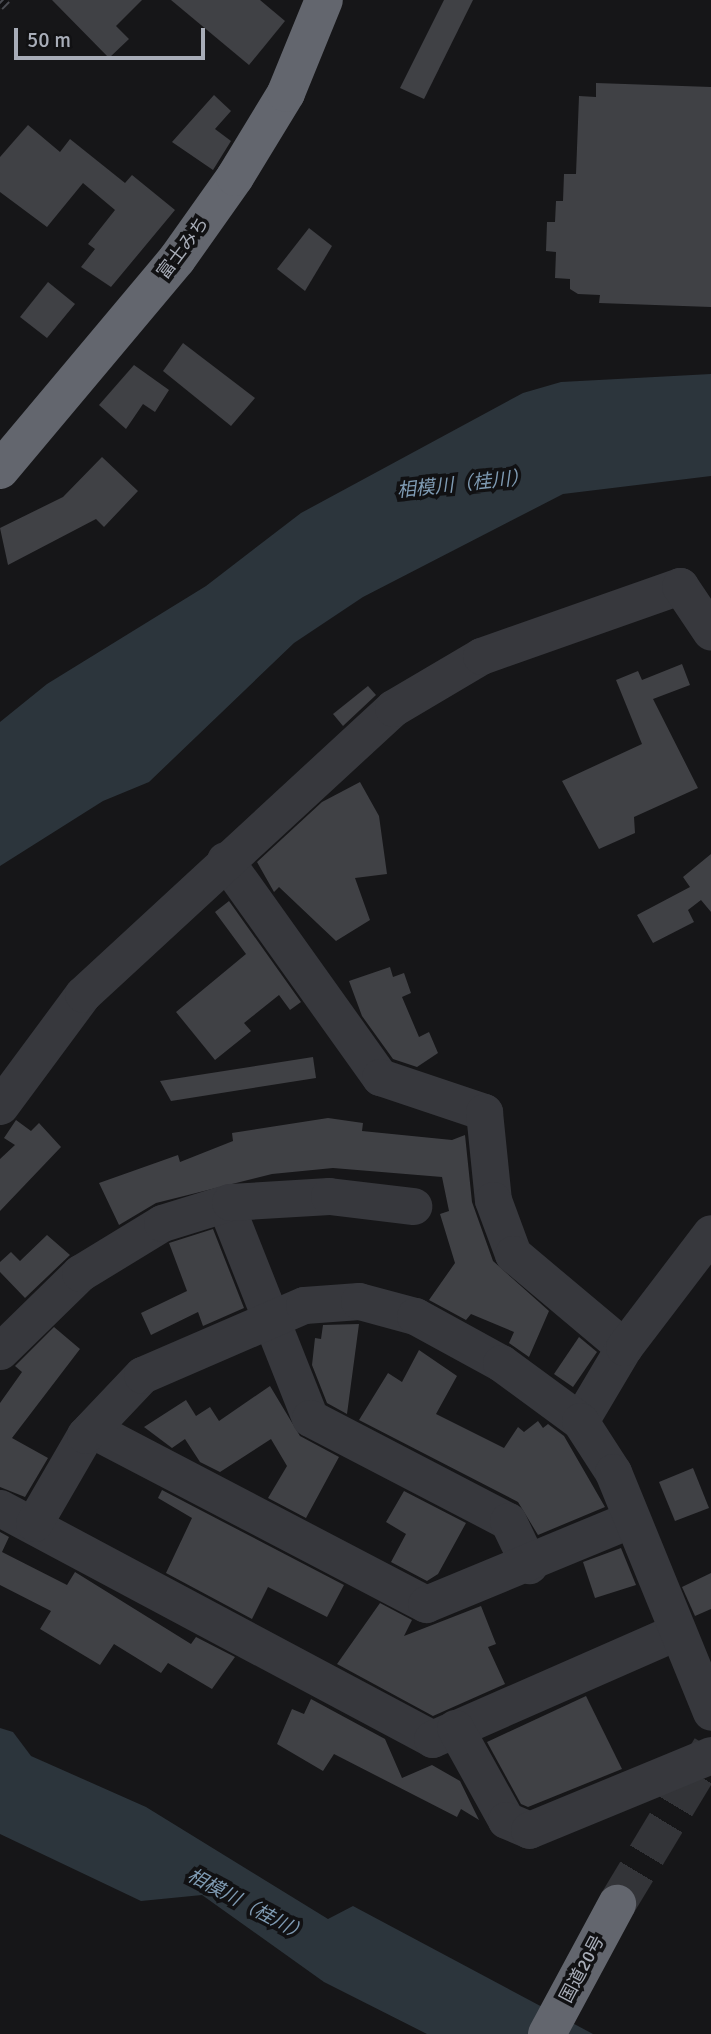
<!DOCTYPE html>
<html>
<head>
<meta charset="utf-8">
<style>
  body { margin:0 }
  #map { position:relative; width:711px; height:2034px; overflow:hidden; background:#161618; font-family:Signika,"Noto Sans JP",sans-serif }
  div>[style] { position:absolute }
  .water>* { inset:0; background:#2c353c }
  .building>* { inset:0; background:#404145 }
  .highway-tunnel>* { height:38px; margin-top:-19px; transform-origin:0; background:repeating-linear-gradient(90deg,#333438 0 38px,transparent 0 57px) }
  .minor>* { height:37px; margin:-18.5px; padding:0 18.5px; transform-origin:18.5px; border-radius:18.5px; background:#37383d }
  .highway>* { height:38px; margin:-19px; padding:0 19px; transform-origin:19px; border-radius:19px; background:#63666e }
  .rail>* { height:8px; margin-top:-4px; transform-origin:0; background:repeating-linear-gradient(90deg,#111113 0 16px,#4a4c52 0 32px); box-sizing:border-box; border-block:2px solid #4a4c52 }
  span { translate:-50% -50%; white-space:nowrap; text-align:center; line-height:1.15; -webkit-text-stroke:7px #111113; paint-order:stroke }
  .street-label { font-size:18px; color:#a8adb8 }
  .water-label { font-size:19px; color:#7f9bb3; font-style:italic }
  .scale { position:absolute; left:14px; top:28px; width:191px; height:32px; box-sizing:border-box; border:4px solid #a8adb8; border-top:0; padding-left:9px; font-size:21px; line-height:24px; white-space:nowrap; color:#a8adb8; -webkit-text-stroke:5px #111113; paint-order:stroke }
</style>
</head>
<body>
<div id="map">
  <div class="water">
    <div style="clip-path:polygon(711px 374px,711px 476px,563px 494px,363px 597px,294px 643px,149px 782px,103px 801px,0 866px,0 722px,47px 684px,206px 586px,301px 513px,523px 393px,561px 382px)"></div>
    <div style="clip-path:polygon(0 1728px,13px 1732px,31px 1756px,146px 1807px,328px 1919px,353px 1906px,593px 2034px,427px 2034px,324px 1982px,202px 1895px,141px 1901px,0 1834px)"></div>
  </div>
  <div class="building">
    <div style="clip-path:polygon(52px 0,142px 0,116px 26px,129px 39px,109px 58px)"></div>
    <div style="clip-path:polygon(171px 0,260px 0,285px 21px,249px 65px)"></div>
    <div style="clip-path:polygon(444px 0,473px 0,424px 99px,400px 88px)"></div>
    <div style="clip-path:polygon(596px 83px,711px 87px,711px 307px,599px 303px,600px 295px,578px 294px,570px 289px,570px 279px,555px 278px,556px 252px,546px 251px,547px 222px,555px 222px,556px 201px,563px 201px,564px 174px,576px 174px,579px 96px,596px 97px)"></div>
    <div style="clip-path:polygon(214px 95px,231px 111px,215px 129px,231px 141px,213px 170px,172px 142px)"></div>
    <div style="clip-path:polygon(28px 125px,60px 152px,70px 139px,125px 183px,132px 175px,175px 210px,111px 287px,81px 267px,95px 249px,88px 244px,115px 210px,83px 183px,47px 227px,0 192px,0 157px)"></div>
    <div style="clip-path:polygon(309px 228px,332px 246px,305px 291px,277px 269px)"></div>
    <div style="clip-path:polygon(48px 282px,75px 304px,47px 338px,20px 317px)"></div>
    <div style="clip-path:polygon(183px 343px,255px 398px,231px 426px,163px 371px)"></div>
    <div style="clip-path:polygon(134px 365px,169px 390px,155px 412px,143px 404px,126px 429px,99px 405px)"></div>
    <div style="clip-path:polygon(102px 457px,138px 491px,104px 527px,96px 519px,8px 565px,0 528px,63px 497px)"></div>
    <div style="clip-path:polygon(682px 664px,690px 685px,653px 699px,698px 788px,634px 817px,635px 833px,599px 849px,562px 781px,642px 744px,616px 680px,638px 671px,642px 680px)"></div>
    <div style="clip-path:polygon(368px 686px,376px 695px,343px 726px,333px 714px)"></div>
    <div style="clip-path:polygon(360px 782px,379px 816px,387px 874px,355px 878px,370px 920px,336px 941px,279px 887px,274px 892px,257px 862px,322px 802px)"></div>
    <div style="clip-path:polygon(711px 854px,711px 912px,701px 900px,688px 910px,694px 922px,653px 943px,637px 915px,690px 887px,683px 877px)"></div>
    <div style="clip-path:polygon(229px 901px,301px 1002px,290px 1010px,279px 995px,244px 1023px,251px 1031px,215px 1060px,176px 1012px,246px 954px,215px 912px)"></div>
    <div style="clip-path:polygon(390px 967px,393px 977px,404px 973px,411px 993px,402px 997px,419px 1037px,429px 1032px,438px 1053px,417px 1067px,393px 1059px,362px 1016px,349px 981px)"></div>
    <div style="clip-path:polygon(313px 1057px,316px 1078px,171px 1101px,160px 1081px)"></div>
    <div style="clip-path:polygon(328px 1118px,363px 1123px,362px 1131px,452px 1140px,465px 1135px,472px 1202px,493px 1261px,549px 1311px,529px 1357px,509px 1343px,514px 1332px,471px 1314px,466px 1320px,429px 1300px,455px 1263px,440px 1214px,449px 1211px,442px 1177px,333px 1168px,272px 1174px,156px 1203px,119px 1225px,99px 1183px,178px 1155px,180px 1162px,233px 1141px,232px 1133px)"></div>
    <div style="clip-path:polygon(16px 1120px,31px 1131px,39px 1123px,61px 1147px,0 1211px,0 1159px,15px 1145px,4px 1138px)"></div>
    <div style="clip-path:polygon(213px 1229px,244px 1308px,203px 1326px,198px 1312px,151px 1335px,141px 1313px,187px 1291px,169px 1243px)"></div>
    <div style="clip-path:polygon(47px 1235px,70px 1255px,25px 1298px,0 1272px,0 1262px,11px 1252px,20px 1261px)"></div>
    <div style="clip-path:polygon(359px 1324px,347px 1414px,327px 1403px,312px 1365px,315px 1338px,321px 1339px,323px 1325px)"></div>
    <div style="clip-path:polygon(54px 1327px,80px 1349px,12px 1438px,48px 1458px,25px 1497px,0 1487px,0 1403px,22px 1372px,15px 1366px)"></div>
    <div style="clip-path:polygon(579px 1337px,597px 1352px,573px 1387px,554px 1374px)"></div>
    <div style="clip-path:polygon(419px 1350px,457px 1376px,436px 1414px,504px 1448px,518px 1427px,524px 1432px,538px 1421px,543px 1428px,548px 1424px,564px 1436px,605px 1507px,538px 1535px,518px 1502px,359px 1420px,388px 1373px,402px 1382px)"></div>
    <div style="clip-path:polygon(270px 1386px,300px 1436px,339px 1457px,306px 1518px,268px 1498px,287px 1466px,271px 1439px,220px 1472px,200px 1462px,185px 1439px,172px 1448px,144px 1427px,186px 1400px,196px 1416px,210px 1407px,219px 1421px)"></div>
    <div style="clip-path:polygon(693px 1468px,709px 1508px,675px 1521px,659px 1482px)"></div>
    <div style="clip-path:polygon(162px 1490px,344px 1585px,327px 1617px,268px 1587px,252px 1619px,166px 1573px,192px 1518px,158px 1498px)"></div>
    <div style="clip-path:polygon(404px 1491px,466px 1523px,438px 1574px,427px 1581px,391px 1562px,406px 1534px,386px 1522px)"></div>
    <div style="clip-path:polygon(0 1532px,9px 1537px,2px 1552px,67px 1585px,75px 1572px,191px 1644px,196px 1637px,235px 1657px,212px 1689px,168px 1663px,161px 1673px,114px 1644px,100px 1665px,40px 1629px,51px 1611px,0 1585px)"></div>
    <div style="clip-path:polygon(621px 1548px,636px 1585px,595px 1598px,583px 1562px)"></div>
    <div style="clip-path:polygon(711px 1573px,711px 1609px,695px 1616px,682px 1587px)"></div>
    <div style="clip-path:polygon(380px 1603px,412px 1620px,404px 1636px,481px 1606px,496px 1644px,488px 1647px,505px 1684px,433px 1716px,337px 1664px)"></div>
    <div style="clip-path:polygon(586px 1696px,622px 1769px,528px 1807px,521px 1804px,487px 1742px)"></div>
    <div style="clip-path:polygon(311px 1699px,385px 1739px,402px 1778px,432px 1765px,460px 1781px,479px 1820px,461px 1809px,457px 1817px,334px 1754px,323px 1771px,277px 1744px,292px 1709px,304px 1714px)"></div>
  </div>
  <div class="highway-tunnel">
    <div style="left:617px;top:1904px;width:182px;rotate:-58.9deg"></div>
  </div>
  <div class="minor">
    <div style="left:225px;top:860px;width:267px;rotate:54.5deg"></div>
    <div style="left:380px;top:1077px;width:110px;rotate:18.6deg"></div>
    <div style="left:484px;top:1112px;width:88px;rotate:84.2deg"></div>
    <div style="left:493px;top:1200px;width:58px;rotate:69.7deg"></div>
    <div style="left:513px;top:1254px;width:145px;rotate:40deg"></div>
    <div style="left:0;top:1106px;width:139px;rotate:-53.5deg"></div>
    <div style="left:83px;top:994px;width:422px;rotate:-42.7deg"></div>
    <div style="left:393px;top:708px;width:102px;rotate:-30.6deg"></div>
    <div style="left:481px;top:656px;width:211px;rotate:-19.4deg"></div>
    <div style="left:680px;top:586px;width:55px;rotate:56deg"></div>
    <div style="left:226px;top:1206px;width:228px;rotate:68.4deg"></div>
    <div style="left:310px;top:1418px;width:223px;rotate:27.5deg"></div>
    <div style="left:508px;top:1521px;width:49px;rotate:64.5deg"></div>
    <div style="left:0;top:1351px;width:112px;rotate:-44.3deg"></div>
    <div style="left:80px;top:1273px;width:96px;rotate:-31.4deg"></div>
    <div style="left:162px;top:1223px;width:71px;rotate:-17.2deg"></div>
    <div style="left:230px;top:1202px;width:99px;rotate:-3.5deg"></div>
    <div style="left:329px;top:1196px;width:85px;rotate:6.8deg"></div>
    <div style="left:580px;top:1421px;width:86px;rotate:-59.3deg"></div>
    <div style="left:624px;top:1347px;width:143px;rotate:-52.7deg"></div>
    <div style="left:91px;top:1429px;width:378px;rotate:27.6deg"></div>
    <div style="left:426px;top:1604px;width:222px;rotate:-22.5deg"></div>
    <div style="left:0;top:1508px;width:490px;rotate:28.1deg"></div>
    <div style="left:432px;top:1739px;width:264px;rotate:-23.7deg"></div>
    <div style="left:34px;top:1523px;width:102px;rotate:-59.9deg"></div>
    <div style="left:85px;top:1435px;width:83px;rotate:-46.5deg"></div>
    <div style="left:142px;top:1375px;width:176px;rotate:-23.4deg"></div>
    <div style="left:304px;top:1305px;width:55px;rotate:-4.2deg"></div>
    <div style="left:359px;top:1301px;width:58px;rotate:15deg"></div>
    <div style="left:415px;top:1316px;width:98px;rotate:28.7deg"></div>
    <div style="left:501px;top:1363px;width:98px;rotate:36.3deg"></div>
    <div style="left:580px;top:1421px;width:61px;rotate:57.1deg"></div>
    <div style="left:613px;top:1472px;width:259px;rotate:67.8deg"></div>
    <div style="left:455px;top:1728px;width:105px;rotate:61deg"></div>
    <div style="left:506px;top:1820px;width:25px;rotate:23deg"></div>
    <div style="left:529px;top:1830px;width:197px;rotate:-22.4deg"></div>
  </div>
  <div class="highway">
    <div style="left:0;top:470px;width:275px;rotate:-50deg"></div>
    <div style="left:177px;top:259px;width:100px;rotate:-54.7deg"></div>
    <div style="left:235px;top:177px;width:98px;rotate:-58.7deg"></div>
    <div style="left:286px;top:93px;width:100px;rotate:-67.8deg"></div>
    <div style="left:547px;top:2034px;width:148px;rotate:-61.7deg"></div>
  </div>
  <div class="rail">
    <div style="left:0;top:7px;width:10px;rotate:-45deg"></div>
  </div>
  <div class="street-label">
    <span style="left:183px;top:248px;rotate:-53deg">富士みち</span>
    <span style="left:582px;top:1969px;rotate:-62deg">国道20号</span>
  </div>
  <div class="water-label">
    <span style="left:463px;top:485px;rotate:-6deg">相模川（桂川）</span>
    <span style="left:247px;top:1906px;rotate:28deg">相模川（桂川）</span>
  </div>
  <div class="scale">50 m</div>
</div>
</body>
</html>
